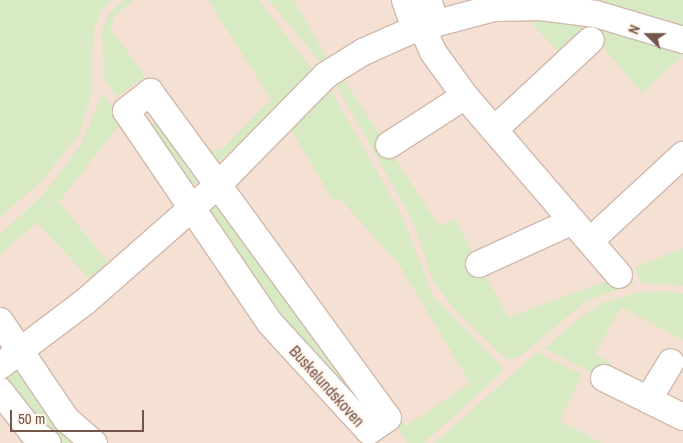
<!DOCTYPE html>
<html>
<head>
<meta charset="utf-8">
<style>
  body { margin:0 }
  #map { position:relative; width:683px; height:443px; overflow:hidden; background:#fcf0e4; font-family:"Archivo Narrow",sans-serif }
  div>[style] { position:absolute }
  .residential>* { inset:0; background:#f4e1d3 }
  .green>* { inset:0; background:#d7eac3 }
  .roads { filter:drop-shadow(1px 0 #d0b9ae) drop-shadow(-1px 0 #d0b9ae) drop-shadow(0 1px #d0b9ae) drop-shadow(0 -1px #d0b9ae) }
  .minor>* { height:26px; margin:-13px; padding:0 13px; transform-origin:13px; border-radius:13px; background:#fff }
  span { translate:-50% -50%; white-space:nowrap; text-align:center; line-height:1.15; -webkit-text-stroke:4px #fff5eb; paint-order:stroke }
  .street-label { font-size:16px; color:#75544a }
  .north { position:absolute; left:623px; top:10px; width:50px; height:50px; -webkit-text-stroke:4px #fff5eb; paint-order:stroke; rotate:292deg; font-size:14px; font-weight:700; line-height:20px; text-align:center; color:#75544a }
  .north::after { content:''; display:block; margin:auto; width:18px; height:22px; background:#75544a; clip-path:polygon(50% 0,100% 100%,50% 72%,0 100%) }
  .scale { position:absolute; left:10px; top:410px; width:134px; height:22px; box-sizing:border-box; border:2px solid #75544a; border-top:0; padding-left:6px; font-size:15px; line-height:18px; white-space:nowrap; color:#75544a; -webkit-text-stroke:4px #fff5eb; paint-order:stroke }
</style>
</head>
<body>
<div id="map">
  <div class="residential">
    <div style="clip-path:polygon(103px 0,559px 0,683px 44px,683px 443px,0 443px,0 201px,94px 8px)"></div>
  </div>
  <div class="green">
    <div style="clip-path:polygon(0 0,111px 0,102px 9px,93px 32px,92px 92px,79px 134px,42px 181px,0 217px)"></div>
    <div style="clip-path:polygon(124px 0,134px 0,115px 16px,110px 28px,145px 76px,117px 97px,104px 80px,102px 31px,108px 14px)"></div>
    <div style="clip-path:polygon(208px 0,259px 0,312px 69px,236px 146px,221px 160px,212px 161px,173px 105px,211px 151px,221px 150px,271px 99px)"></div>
    <div style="clip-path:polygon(269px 0,294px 0,327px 58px,320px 62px)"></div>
    <div style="clip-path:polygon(588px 0,683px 0,683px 28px)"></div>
    <div style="clip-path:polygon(545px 13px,683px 48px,683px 55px,642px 93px,588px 29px,560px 54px,527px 18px)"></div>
    <div style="clip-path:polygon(341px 75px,439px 226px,455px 219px,508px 317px,629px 273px,635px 284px,586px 301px,519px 357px,506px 359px,456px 311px,434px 283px,412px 219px,334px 81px)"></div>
    <div style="clip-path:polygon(327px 83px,403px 218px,433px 296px,502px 366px,503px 371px,424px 443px,407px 443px,394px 422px,397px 415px,406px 426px,470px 383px,398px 263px,340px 199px,333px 200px,288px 125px)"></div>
    <div style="clip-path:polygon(103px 93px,122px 121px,59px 202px,108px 262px,89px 278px,37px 223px,0 254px,0 234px,43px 195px,80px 146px)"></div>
    <div style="clip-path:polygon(162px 120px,201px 176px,195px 184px,188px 187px,147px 125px)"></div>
    <div style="clip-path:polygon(214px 206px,221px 210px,358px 398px,352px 401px,327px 382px,205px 214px)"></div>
    <div style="clip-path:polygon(683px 248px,683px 286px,642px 283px,634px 268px)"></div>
    <div style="clip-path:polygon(666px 291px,683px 294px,683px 340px,621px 307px,595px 354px,611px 363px,605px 375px,597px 376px,545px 348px,579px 318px,603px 303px,636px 293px)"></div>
    <div style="clip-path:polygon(537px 352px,582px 374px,560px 421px,602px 443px,435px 443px)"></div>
    <div style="clip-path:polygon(16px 371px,27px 373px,85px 443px,55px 443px,5px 379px)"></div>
  </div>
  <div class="roads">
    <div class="minor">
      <div style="left:405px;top:0;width:31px;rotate:71deg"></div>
      <div style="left:428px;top:0;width:24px;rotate:71deg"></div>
      <div style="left:422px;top:27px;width:27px;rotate:66deg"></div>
      <div style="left:433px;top:52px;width:54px;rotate:54deg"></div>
      <div style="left:465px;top:96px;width:236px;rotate:49.3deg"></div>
      <div style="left:150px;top:92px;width:115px;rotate:53.8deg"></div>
      <div style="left:218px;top:185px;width:288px;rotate:53.9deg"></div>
      <div style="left:388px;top:418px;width:23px;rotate:146deg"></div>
      <div style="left:369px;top:431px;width:147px;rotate:-132.5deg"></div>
      <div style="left:270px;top:323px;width:256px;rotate:-124.2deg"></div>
      <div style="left:126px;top:111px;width:31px;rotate:-38deg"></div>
      <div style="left:494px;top:130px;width:132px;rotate:-42.9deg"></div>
      <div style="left:389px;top:145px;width:90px;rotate:-32.8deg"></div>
      <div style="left:590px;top:241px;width:127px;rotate:-42.8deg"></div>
      <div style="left:479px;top:264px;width:103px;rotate:-24.6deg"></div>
      <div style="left:0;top:321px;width:118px;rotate:56deg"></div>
      <div style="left:66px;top:419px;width:37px;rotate:41deg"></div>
      <div style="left:0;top:366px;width:108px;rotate:-37.1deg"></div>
      <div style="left:86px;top:301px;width:176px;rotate:-41.3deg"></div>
      <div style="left:218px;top:185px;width:154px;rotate:-45.5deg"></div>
      <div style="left:326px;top:75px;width:44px;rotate:-31.9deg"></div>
      <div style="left:363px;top:52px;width:57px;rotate:-23.9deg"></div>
      <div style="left:415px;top:29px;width:82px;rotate:-14.9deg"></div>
      <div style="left:494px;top:8px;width:47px;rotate:-1.2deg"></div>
      <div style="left:541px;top:7px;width:55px;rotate:7.3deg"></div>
      <div style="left:596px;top:14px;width:91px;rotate:16.6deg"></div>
      <div style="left:604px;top:378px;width:88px;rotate:26.3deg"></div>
      <div style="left:0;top:391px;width:52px;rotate:52deg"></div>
      <div style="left:32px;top:432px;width:19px;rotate:35deg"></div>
      <div style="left:648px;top:400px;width:44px;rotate:-58.8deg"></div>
    </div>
  </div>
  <div class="street-label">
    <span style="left:327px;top:386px;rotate:48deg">Buskelundskoven</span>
  </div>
  <div class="north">N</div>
  <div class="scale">50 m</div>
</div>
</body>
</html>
